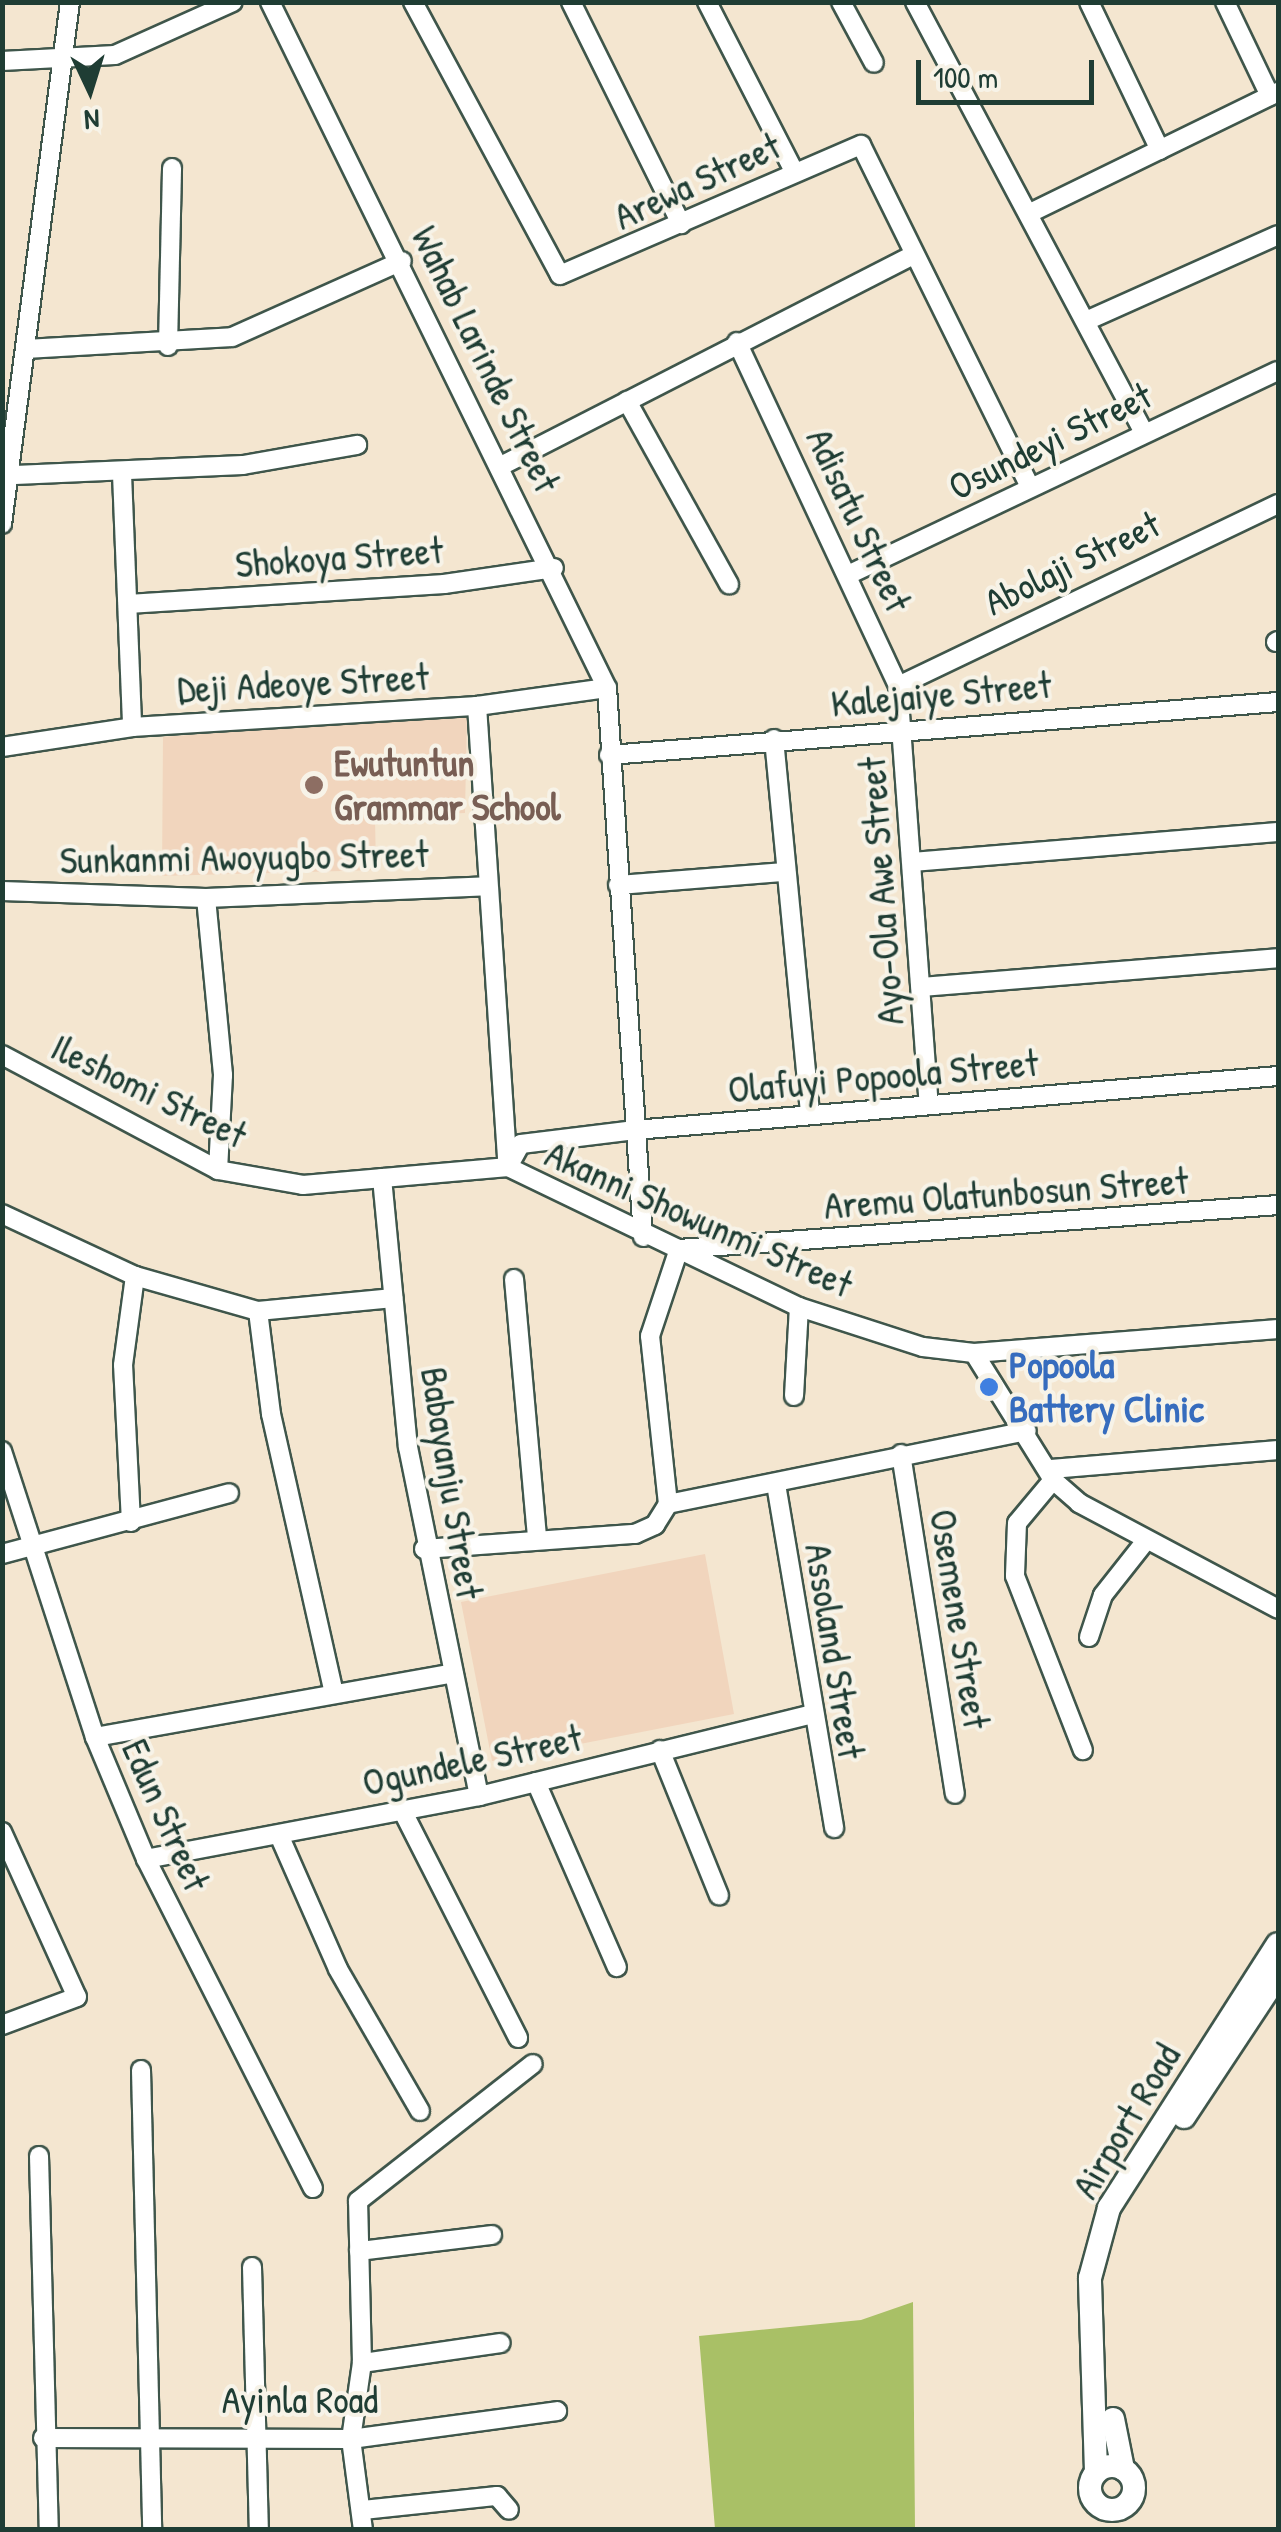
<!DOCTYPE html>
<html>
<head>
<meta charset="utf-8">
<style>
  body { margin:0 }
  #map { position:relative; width:1281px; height:2532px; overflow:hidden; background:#f4e6d0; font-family:"Patrick Hand",sans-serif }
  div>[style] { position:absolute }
  .built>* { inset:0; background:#f1d5bd }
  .green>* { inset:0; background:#a9c066 }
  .roads { filter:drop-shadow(2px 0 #3f564b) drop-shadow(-2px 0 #3f564b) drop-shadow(0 2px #3f564b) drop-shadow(0 -2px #3f564b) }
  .minor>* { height:18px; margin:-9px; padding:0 9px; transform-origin:9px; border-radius:9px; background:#fff }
  .major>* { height:22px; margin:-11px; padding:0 11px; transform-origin:11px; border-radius:11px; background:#fff }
  .major>.ring { margin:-11px; padding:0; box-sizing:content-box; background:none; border:22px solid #fff; border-radius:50% }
  .dots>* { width:28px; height:28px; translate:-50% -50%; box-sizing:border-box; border:5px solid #f7f3e8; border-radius:50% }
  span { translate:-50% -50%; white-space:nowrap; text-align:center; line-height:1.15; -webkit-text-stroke:8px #f7f3e8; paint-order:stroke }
  .street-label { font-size:38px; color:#1f3d34 }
  .education-label { font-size:38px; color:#785e54; font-weight:700 }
  .left { translate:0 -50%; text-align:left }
  .shop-label { font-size:38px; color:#366cbe; font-weight:700 }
  .frame { position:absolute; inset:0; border:5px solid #1f3d34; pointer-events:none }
  .north { position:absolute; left:40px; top:40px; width:100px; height:100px; -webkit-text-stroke:8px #f7f3e8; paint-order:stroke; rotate:176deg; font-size:28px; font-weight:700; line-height:40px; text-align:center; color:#1f3d34 }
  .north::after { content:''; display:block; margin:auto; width:35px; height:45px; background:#1f3d34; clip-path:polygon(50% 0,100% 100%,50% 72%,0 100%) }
  .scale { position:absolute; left:916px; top:60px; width:178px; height:45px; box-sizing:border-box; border:5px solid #1f3d34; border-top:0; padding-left:12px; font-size:30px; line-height:35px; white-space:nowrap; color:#1f3d34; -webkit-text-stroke:8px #f7f3e8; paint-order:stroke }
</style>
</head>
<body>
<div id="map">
  <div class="built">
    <div style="clip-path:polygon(467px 714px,465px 813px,375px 817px,376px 870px,162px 876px,163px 737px)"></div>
    <div style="clip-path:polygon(705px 1554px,734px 1714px,492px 1761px,461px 1602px)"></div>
  </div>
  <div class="green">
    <div style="clip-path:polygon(913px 2302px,915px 2529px,715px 2529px,699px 2336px,861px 2320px)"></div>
  </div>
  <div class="roads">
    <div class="minor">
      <div style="left:270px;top:2px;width:764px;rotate:63.84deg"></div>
      <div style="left:607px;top:688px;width:550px;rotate:86.25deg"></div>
      <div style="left:413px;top:2px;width:310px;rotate:61.7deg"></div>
      <div style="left:560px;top:275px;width:328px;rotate:-23.4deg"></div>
      <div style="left:861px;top:145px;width:381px;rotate:63.7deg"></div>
      <div style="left:571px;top:2px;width:248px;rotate:63.6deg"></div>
      <div style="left:707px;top:2px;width:190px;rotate:62.8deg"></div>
      <div style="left:841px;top:2px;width:69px;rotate:61.6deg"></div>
      <div style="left:915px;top:2px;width:485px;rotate:62deg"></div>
      <div style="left:1089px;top:2px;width:164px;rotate:64.4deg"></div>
      <div style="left:1225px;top:2px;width:104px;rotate:64.4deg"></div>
      <div style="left:2px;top:61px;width:113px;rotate:-3deg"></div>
      <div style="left:115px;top:55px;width:129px;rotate:-24.2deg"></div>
      <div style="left:1032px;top:212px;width:274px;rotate:-26deg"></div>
      <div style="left:1086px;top:321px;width:210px;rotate:-24.1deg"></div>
      <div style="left:737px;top:342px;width:380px;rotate:64.9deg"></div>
      <div style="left:898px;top:686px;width:419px;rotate:85.8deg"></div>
      <div style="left:168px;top:346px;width:178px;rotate:-88.7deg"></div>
      <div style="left:26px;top:349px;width:206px;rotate:-3.3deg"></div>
      <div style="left:232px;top:337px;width:186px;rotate:-24.1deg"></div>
      <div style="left:627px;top:401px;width:210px;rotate:60.9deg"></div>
      <div style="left:501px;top:466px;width:464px;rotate:-27.1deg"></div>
      <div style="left:122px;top:474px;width:253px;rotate:87.7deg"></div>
      <div style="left:15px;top:475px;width:228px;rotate:-2.5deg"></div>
      <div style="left:243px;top:465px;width:116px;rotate:-10deg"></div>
      <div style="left:2px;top:524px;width:526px;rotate:-82.58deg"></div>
      <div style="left:852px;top:573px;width:471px;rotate:-25.4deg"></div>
      <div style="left:128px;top:604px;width:317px;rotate:-3.6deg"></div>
      <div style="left:444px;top:584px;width:111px;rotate:-8.3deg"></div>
      <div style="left:1276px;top:642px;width:2px;rotate:-27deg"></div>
      <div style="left:898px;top:686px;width:421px;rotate:-25.6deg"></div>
      <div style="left:477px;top:706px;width:462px;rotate:86.2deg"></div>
      <div style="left:774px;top:739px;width:377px;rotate:84.5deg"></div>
      <div style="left:2px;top:747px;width:132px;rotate:-8.7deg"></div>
      <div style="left:132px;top:727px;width:346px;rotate:-3.5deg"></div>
      <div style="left:477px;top:706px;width:131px;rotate:-7.9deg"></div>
      <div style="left:609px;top:755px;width:671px;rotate:-4.53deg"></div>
      <div style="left:912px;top:862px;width:367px;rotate:-4.7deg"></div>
      <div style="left:618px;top:885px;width:168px;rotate:-4.5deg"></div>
      <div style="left:2px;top:891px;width:204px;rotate:2deg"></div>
      <div style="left:206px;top:898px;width:281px;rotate:-2.4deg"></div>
      <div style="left:206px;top:898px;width:178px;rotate:84.5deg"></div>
      <div style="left:223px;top:1075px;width:95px;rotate:93deg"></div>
      <div style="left:921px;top:987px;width:358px;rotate:-4.6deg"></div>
      <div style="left:2px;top:1055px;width:245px;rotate:28deg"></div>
      <div style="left:218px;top:1170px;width:86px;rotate:10deg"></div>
      <div style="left:303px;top:1185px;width:206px;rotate:-5deg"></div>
      <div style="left:508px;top:1167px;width:323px;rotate:25.7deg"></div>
      <div style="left:799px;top:1307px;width:130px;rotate:17.9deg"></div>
      <div style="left:923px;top:1347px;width:51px;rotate:6.7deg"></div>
      <div style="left:974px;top:1353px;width:305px;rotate:-4.5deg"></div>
      <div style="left:508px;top:1167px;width:26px;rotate:-61deg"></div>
      <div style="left:521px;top:1144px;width:115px;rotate:-7deg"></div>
      <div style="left:635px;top:1130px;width:645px;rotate:-4.8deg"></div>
      <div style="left:382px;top:1178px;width:270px;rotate:84.5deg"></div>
      <div style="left:408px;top:1447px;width:356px;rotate:78.5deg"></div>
      <div style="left:2px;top:1214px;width:147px;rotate:25deg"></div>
      <div style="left:135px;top:1276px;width:128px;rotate:15.9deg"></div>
      <div style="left:258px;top:1311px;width:136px;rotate:-5.5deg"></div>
      <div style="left:514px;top:1279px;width:259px;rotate:84.9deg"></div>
      <div style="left:258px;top:1311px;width:104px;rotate:82.8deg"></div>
      <div style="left:271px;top:1414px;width:286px;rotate:77.3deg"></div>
      <div style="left:974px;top:1353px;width:150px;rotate:58.1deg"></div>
      <div style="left:1053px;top:1480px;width:35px;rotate:41deg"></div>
      <div style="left:1079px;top:1503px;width:225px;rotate:28deg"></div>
      <div style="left:794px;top:1396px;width:89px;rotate:-86.8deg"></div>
      <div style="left:2px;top:1451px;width:301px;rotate:72deg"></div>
      <div style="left:95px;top:1737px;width:132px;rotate:67.3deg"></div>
      <div style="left:146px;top:1859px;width:369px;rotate:63.1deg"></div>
      <div style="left:901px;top:1454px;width:344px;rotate:81deg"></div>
      <div style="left:1051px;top:1469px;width:228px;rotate:-4.8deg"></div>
      <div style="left:1053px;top:1480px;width:56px;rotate:129.9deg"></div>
      <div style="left:1017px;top:1523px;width:53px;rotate:92.2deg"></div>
      <div style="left:1015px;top:1576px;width:187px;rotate:68.7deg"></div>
      <div style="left:776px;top:1484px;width:349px;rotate:80.4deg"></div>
      <div style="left:668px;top:1504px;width:169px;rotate:-96.1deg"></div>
      <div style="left:650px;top:1336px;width:92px;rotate:-71.6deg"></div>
      <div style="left:679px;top:1249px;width:601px;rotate:-4.2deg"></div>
      <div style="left:131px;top:1522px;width:157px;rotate:-92.9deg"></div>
      <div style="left:123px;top:1365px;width:90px;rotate:-82.3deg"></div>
      <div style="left:424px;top:1549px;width:212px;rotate:-4.1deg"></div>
      <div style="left:635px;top:1534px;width:22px;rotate:-24deg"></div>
      <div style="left:655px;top:1525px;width:25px;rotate:-58deg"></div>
      <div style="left:668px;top:1504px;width:366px;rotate:-11.5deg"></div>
      <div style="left:2px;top:1554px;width:235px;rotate:-15deg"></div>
      <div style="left:1089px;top:1637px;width:44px;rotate:-71.6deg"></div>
      <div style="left:1103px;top:1595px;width:66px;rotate:-51.7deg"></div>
      <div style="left:95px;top:1737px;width:364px;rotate:-10.1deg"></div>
      <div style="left:660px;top:1750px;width:157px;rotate:67.9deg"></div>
      <div style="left:536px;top:1782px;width:202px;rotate:66.4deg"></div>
      <div style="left:401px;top:1808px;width:258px;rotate:63deg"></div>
      <div style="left:2px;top:1832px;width:181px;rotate:65.6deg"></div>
      <div style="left:77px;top:1997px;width:80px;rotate:159.5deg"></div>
      <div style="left:279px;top:1835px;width:146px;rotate:66.2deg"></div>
      <div style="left:338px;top:1969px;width:164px;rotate:60deg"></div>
      <div style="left:146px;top:1859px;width:339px;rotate:-10.7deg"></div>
      <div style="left:479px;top:1796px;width:340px;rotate:-13.8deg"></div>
      <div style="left:141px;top:2070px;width:460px;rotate:88.6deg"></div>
      <div style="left:39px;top:2156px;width:374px;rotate:88.5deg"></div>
      <div style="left:359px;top:2251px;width:134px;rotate:-6.9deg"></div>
      <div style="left:252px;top:2267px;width:263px;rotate:88.5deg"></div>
      <div style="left:362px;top:2363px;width:140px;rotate:-8.2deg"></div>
      <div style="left:43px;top:2438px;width:308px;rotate:0.2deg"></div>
      <div style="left:351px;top:2439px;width:208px;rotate:-7.7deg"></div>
      <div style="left:363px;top:2510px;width:135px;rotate:-6deg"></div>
      <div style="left:497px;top:2496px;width:18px;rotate:49deg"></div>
      <div style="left:363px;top:2530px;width:92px;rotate:-97.5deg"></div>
      <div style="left:351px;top:2439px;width:77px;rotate:-81.8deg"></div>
      <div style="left:362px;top:2363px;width:162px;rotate:-91.4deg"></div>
      <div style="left:358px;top:2201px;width:222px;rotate:-38.1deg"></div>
    </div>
    <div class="major">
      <div style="left:1184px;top:2117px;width:170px;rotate:-56.5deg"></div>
      <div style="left:1113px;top:2419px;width:51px;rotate:78.7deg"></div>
      <div class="ring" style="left:1090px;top:2466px;width:22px;height:22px"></div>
      <div style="left:1096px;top:2472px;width:194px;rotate:-91.8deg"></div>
      <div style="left:1090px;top:2278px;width:73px;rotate:-74.8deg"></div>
      <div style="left:1109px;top:2208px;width:313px;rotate:-57.4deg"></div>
    </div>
  </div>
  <div class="dots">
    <div style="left:314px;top:785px;background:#8d6e63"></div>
    <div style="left:989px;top:1387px;background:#3f7fe0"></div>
  </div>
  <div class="street-label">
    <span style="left:697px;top:181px;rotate:-25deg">Arewa Street</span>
    <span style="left:486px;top:359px;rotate:64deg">Wahab Larinde Street</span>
    <span style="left:1050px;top:441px;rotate:-26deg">Osundeyi Street</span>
    <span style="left:859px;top:520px;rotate:65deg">Adisatu Street</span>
    <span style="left:339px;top:557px;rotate:-4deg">Shokoya Street</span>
    <span style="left:1072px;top:563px;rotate:-26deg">Abolaji Street</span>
    <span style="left:303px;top:683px;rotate:-3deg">Deji Adeoye Street</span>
    <span style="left:941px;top:694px;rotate:-5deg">Kalejaiye Street</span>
    <span style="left:244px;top:857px;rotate:-1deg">Sunkanmi Awoyugbo Street</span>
    <span style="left:881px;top:891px;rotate:-94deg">Ayo-Ola Awe Street</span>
    <span style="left:883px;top:1076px;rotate:-5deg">Olafuyi Popoola Street</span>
    <span style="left:149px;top:1091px;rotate:26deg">Ileshomi Street</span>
    <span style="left:1006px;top:1193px;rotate:-4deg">Aremu Olatunbosun Street</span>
    <span style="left:699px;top:1219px;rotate:24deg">Akanni Showunmi Street</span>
    <span style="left:452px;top:1483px;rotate:81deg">Babayanju Street</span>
    <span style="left:960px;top:1619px;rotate:81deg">Osemene Street</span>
    <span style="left:835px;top:1651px;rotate:81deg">Assoland Street</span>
    <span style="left:472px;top:1760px;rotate:-12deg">Ogundele Street</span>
    <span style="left:166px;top:1815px;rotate:66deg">Edun Street</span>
    <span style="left:1126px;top:2121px;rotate:-59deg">Airport Road</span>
    <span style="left:300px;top:2400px">Ayinla Road</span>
  </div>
  <div class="education-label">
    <span class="left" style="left:334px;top:785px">Ewutuntun<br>Grammar School</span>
  </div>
  <div class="shop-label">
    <span class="left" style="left:1009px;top:1387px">Popoola<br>Battery Clinic</span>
  </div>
  <div class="frame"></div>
  <div class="north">N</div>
  <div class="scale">100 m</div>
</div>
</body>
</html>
